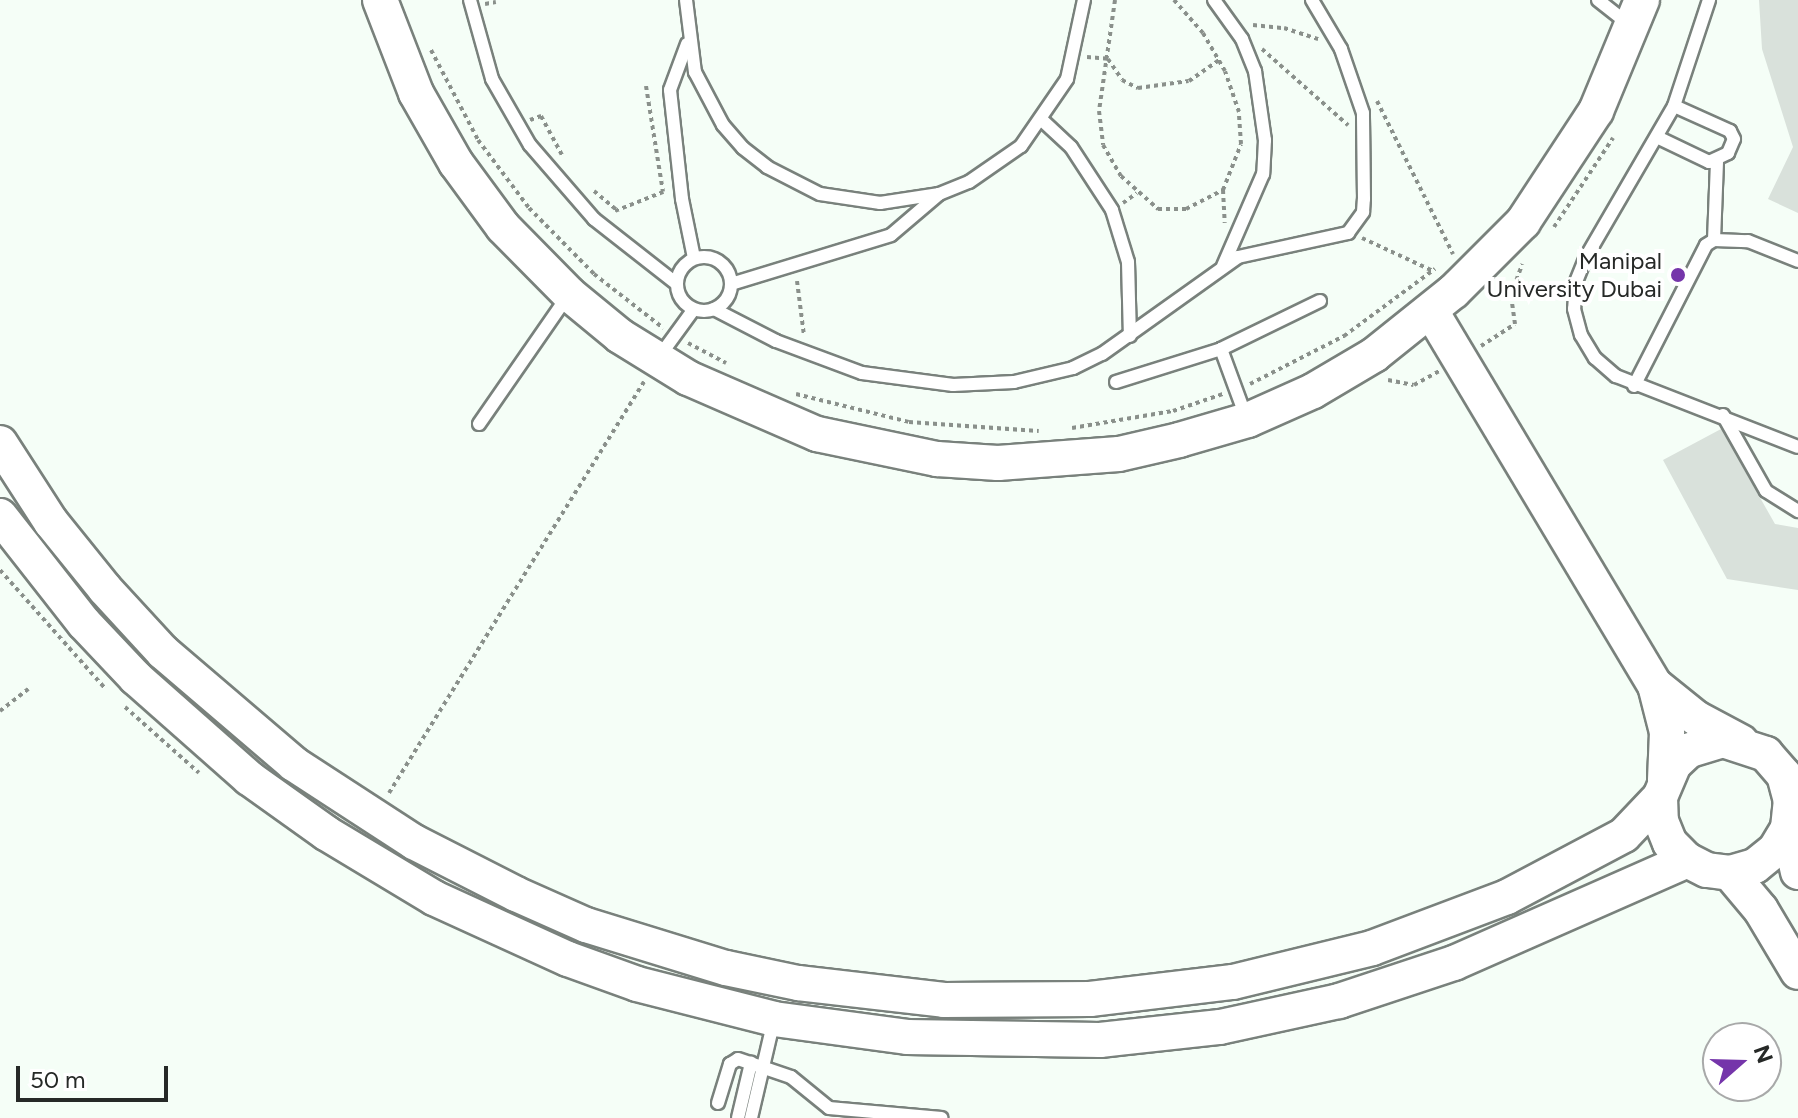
<!DOCTYPE html>
<html>
<head>
<meta charset="utf-8">
<style>
  body { margin:0 }
  #map { position:relative; width:1798px; height:1118px; overflow:hidden; background:#f5fef7; font-family:Figtree,sans-serif }
  div>[style] { position:absolute }
  .building>* { inset:0; background:#d9e1db }
  .path>* { height:4px; margin-top:-2px; transform-origin:0; background:repeating-linear-gradient(90deg,#8a908b 0 4px,transparent 0 8px) }
  .roads { filter:drop-shadow(2px 0 #79817c) drop-shadow(-2px 0 #79817c) drop-shadow(0 2px #79817c) drop-shadow(0 -2px #79817c) }
  .lane>* { height:12px; margin:-6px; padding:0 6px; transform-origin:6px; border-radius:6px; background:#fff }
  .lane>.ring { margin:-6px; padding:0; box-sizing:content-box; background:none; border:12px solid #fff; border-radius:50% }
  .secondary>* { height:34px; margin:-17px; padding:0 17px; transform-origin:17px; border-radius:17px; background:#fff }
  .dots>* { width:22px; height:22px; translate:-50% -50%; box-sizing:border-box; border:4px solid #fff; border-radius:50% }
  span { translate:-50% -50%; white-space:nowrap; text-align:center; line-height:1.15; -webkit-text-stroke:8px #fff; paint-order:stroke }
  .poi-label { font-size:24px; color:#262927 }
  .right { translate:-100% -50%; text-align:right }
  .north { position:absolute; left:1702px; top:1022px; width:80px; height:80px; box-sizing:border-box; background:#fff; border:2px solid #a8a9a9; border-radius:50%; rotate:70deg; font-size:22px; font-weight:700; line-height:32px; text-align:center; color:#262927 }
  .north::after { content:''; display:block; margin:auto; width:28px; height:36px; background:#7535aa; clip-path:polygon(50% 0,100% 100%,50% 72%,0 100%) }
  .scale { position:absolute; left:16px; top:1066px; width:152px; height:36px; box-sizing:border-box; border:4px solid #262927; border-top:0; padding-left:10px; font-size:24px; line-height:28px; white-space:nowrap; color:#262927; -webkit-text-stroke:6px #fff; paint-order:stroke }
</style>
</head>
<body>
<div id="map">
  <div class="building">
    <div style="clip-path:polygon(1759px 0,1798px 0,1798px 213px,1768px 199px,1793px 147px,1762px 49px)"></div>
    <div style="clip-path:polygon(1721px 429px,1775px 524px,1798px 528px,1798px 590px,1727px 579px,1663px 460px)"></div>
  </div>
  <div class="path">
    <div style="left:1115px;top:0;width:112px;rotate:98.2deg"></div>
    <div style="left:1099px;top:111px;width:34px;rotate:83deg"></div>
    <div style="left:1103px;top:145px;width:36px;rotate:60deg"></div>
    <div style="left:1121px;top:176px;width:50px;rotate:41.7deg"></div>
    <div style="left:1158px;top:209px;width:28px"></div>
    <div style="left:1186px;top:209px;width:42px;rotate:-27.2deg"></div>
    <div style="left:1223px;top:190px;width:49px;rotate:-68.6deg"></div>
    <div style="left:1241px;top:144px;width:32px;rotate:-94deg"></div>
    <div style="left:1239px;top:112px;width:43px;rotate:-108.9deg"></div>
    <div style="left:1225px;top:71px;width:44px;rotate:-120.1deg"></div>
    <div style="left:1203px;top:33px;width:44px;rotate:-131.3deg"></div>
    <div style="left:485px;top:4px;width:11px;rotate:-10deg"></div>
    <div style="left:1253px;top:25px;width:31px;rotate:6deg"></div>
    <div style="left:1284px;top:28px;width:36px;rotate:18deg"></div>
    <div style="left:1262px;top:49px;width:115px;rotate:41.5deg"></div>
    <div style="left:431px;top:50px;width:102px;rotate:62.4deg"></div>
    <div style="left:478px;top:140px;width:85px;rotate:53.1deg"></div>
    <div style="left:529px;top:208px;width:93px;rotate:45.4deg"></div>
    <div style="left:594px;top:274px;width:88px;rotate:38deg"></div>
    <div style="left:1087px;top:57px;width:21px;rotate:5deg"></div>
    <div style="left:1108px;top:59px;width:25px;rotate:56deg"></div>
    <div style="left:1122px;top:80px;width:18px;rotate:27deg"></div>
    <div style="left:1138px;top:88px;width:51px;rotate:-7.8deg"></div>
    <div style="left:1189px;top:81px;width:37px;rotate:-35deg"></div>
    <div style="left:646px;top:86px;width:107px;rotate:80.9deg"></div>
    <div style="left:1377px;top:101px;width:171px;rotate:63.6deg"></div>
    <div style="left:530px;top:120px;width:12px;rotate:-20deg"></div>
    <div style="left:541px;top:116px;width:44px;rotate:61.7deg"></div>
    <div style="left:1223px;top:190px;width:33px;rotate:87deg"></div>
    <div style="left:594px;top:191px;width:30px;rotate:40deg"></div>
    <div style="left:1123px;top:203px;width:17px;rotate:-36deg"></div>
    <div style="left:615px;top:211px;width:52px;rotate:-21.6deg"></div>
    <div style="left:1554px;top:227px;width:107px;rotate:-56.5deg"></div>
    <div style="left:1362px;top:238px;width:78px;rotate:24.9deg"></div>
    <div style="left:797px;top:281px;width:55px;rotate:82.7deg"></div>
    <div style="left:688px;top:343px;width:43px;rotate:27.8deg"></div>
    <div style="left:1481px;top:346px;width:40px;rotate:-32.9deg"></div>
    <div style="left:1515px;top:324px;width:29px;rotate:-98deg"></div>
    <div style="left:1511px;top:295px;width:33px;rotate:-70deg"></div>
    <div style="left:1388px;top:380px;width:26px;rotate:11deg"></div>
    <div style="left:1414px;top:385px;width:29px;rotate:-29deg"></div>
    <div style="left:1250px;top:384px;width:106px;rotate:-27.1deg"></div>
    <div style="left:1344px;top:336px;width:113px;rotate:-36.4deg"></div>
    <div style="left:796px;top:394px;width:116px;rotate:13.9deg"></div>
    <div style="left:909px;top:422px;width:130px;rotate:4deg"></div>
    <div style="left:1072px;top:428px;width:102px;rotate:-9.6deg"></div>
    <div style="left:1173px;top:411px;width:53px;rotate:-18.8deg"></div>
    <div style="left:0;top:570px;width:157px;rotate:48.4deg"></div>
    <div style="left:125px;top:707px;width:99px;rotate:41.7deg"></div>
    <div style="left:0;top:711px;width:36px;rotate:-38deg"></div>
    <div style="left:389px;top:793px;width:484px;rotate:-58.2deg"></div>
  </div>
  <div class="roads">
    <div class="lane">
      <div style="left:470px;top:0;width:82px;rotate:74.4deg"></div>
      <div style="left:492px;top:79px;width:76px;rotate:60.1deg"></div>
      <div style="left:530px;top:145px;width:98px;rotate:49.1deg"></div>
      <div style="left:594px;top:219px;width:105px;rotate:38.1deg"></div>
      <div style="left:686px;top:0;width:73px;rotate:82.9deg"></div>
      <div style="left:695px;top:72px;width:60px;rotate:62.2deg"></div>
      <div style="left:723px;top:125px;width:30px;rotate:49deg"></div>
      <div style="left:743px;top:148px;width:31px;rotate:38deg"></div>
      <div style="left:767px;top:167px;width:59px;rotate:27deg"></div>
      <div style="left:820px;top:194px;width:61px;rotate:8.5deg"></div>
      <div style="left:880px;top:203px;width:60px;rotate:-8.7deg"></div>
      <div style="left:939px;top:194px;width:32px;rotate:-22deg"></div>
      <div style="left:969px;top:182px;width:63px;rotate:-34.7deg"></div>
      <div style="left:1021px;top:146px;width:81px;rotate:-55.5deg"></div>
      <div style="left:1067px;top:79px;width:81px;rotate:-77.9deg"></div>
      <div style="left:1214px;top:0;width:48px;rotate:54.3deg"></div>
      <div style="left:1242px;top:39px;width:35px;rotate:68deg"></div>
      <div style="left:1255px;top:71px;width:70px;rotate:81.8deg"></div>
      <div style="left:1265px;top:140px;width:34px;rotate:93deg"></div>
      <div style="left:1263px;top:174px;width:100px;rotate:113.5deg"></div>
      <div style="left:1598px;top:0;width:42px;rotate:38.2deg"></div>
      <div style="left:1709px;top:0;width:112px;rotate:108.3deg"></div>
      <div style="left:1674px;top:106px;width:175px;rotate:120.2deg"></div>
      <div style="left:1586px;top:257px;width:27px;rotate:112deg"></div>
      <div style="left:1576px;top:282px;width:27px;rotate:94deg"></div>
      <div style="left:1574px;top:309px;width:27px;rotate:75deg"></div>
      <div style="left:1581px;top:335px;width:27px;rotate:59deg"></div>
      <div style="left:1595px;top:358px;width:28px;rotate:41deg"></div>
      <div style="left:1616px;top:376px;width:195px;rotate:21.3deg"></div>
      <div style="left:687px;top:44px;width:49px;rotate:110.3deg"></div>
      <div style="left:670px;top:90px;width:110px;rotate:83.7deg"></div>
      <div style="left:682px;top:199px;width:60px;rotate:78.5deg"></div>
      <div style="left:1043px;top:121px;width:38px;rotate:43deg"></div>
      <div style="left:1071px;top:147px;width:75px;rotate:56.9deg"></div>
      <div style="left:1112px;top:210px;width:54px;rotate:72.9deg"></div>
      <div style="left:1128px;top:262px;width:74px;rotate:88.5deg"></div>
      <div style="left:1659px;top:138px;width:55px;rotate:25.6deg"></div>
      <div style="left:1709px;top:162px;width:21px;rotate:-25deg"></div>
      <div style="left:1728px;top:153px;width:15px;rotate:-67deg"></div>
      <div style="left:1734px;top:139px;width:9px;rotate:-117deg"></div>
      <div style="left:1730px;top:131px;width:61px;rotate:-155.9deg"></div>
      <div style="left:1714px;top:240px;width:78px;rotate:-87.8deg"></div>
      <div class="ring" style="left:677px;top:257px;width:42px;height:42px"></div>
      <div style="left:731px;top:284px;width:167px;rotate:-17deg"></div>
      <div style="left:891px;top:235px;width:63px;rotate:-40.5deg"></div>
      <div style="left:714px;top:309px;width:70px;rotate:27.3deg"></div>
      <div style="left:776px;top:341px;width:92px;rotate:20.4deg"></div>
      <div style="left:862px;top:373px;width:92px;rotate:7.5deg"></div>
      <div style="left:953px;top:385px;width:61px;rotate:-2.8deg"></div>
      <div style="left:1014px;top:382px;width:61px;rotate:-13.3deg"></div>
      <div style="left:1073px;top:368px;width:32px;rotate:-26deg"></div>
      <div style="left:1102px;top:354px;width:167px;rotate:-35.5deg"></div>
      <div style="left:1238px;top:257px;width:113px;rotate:-12.3deg"></div>
      <div style="left:1348px;top:233px;width:26px;rotate:-54deg"></div>
      <div style="left:1363px;top:212px;width:13px;rotate:-86deg"></div>
      <div style="left:1364px;top:199px;width:86px;rotate:-90.7deg"></div>
      <div style="left:1363px;top:113px;width:68px;rotate:-109deg"></div>
      <div style="left:1341px;top:49px;width:57px;rotate:-120.6deg"></div>
      <div style="left:1221px;top:349px;width:72px;rotate:69.8deg"></div>
      <div style="left:659px;top:357px;width:59px;rotate:-53.9deg"></div>
      <div style="left:1116px;top:382px;width:110px;rotate:-17.4deg"></div>
      <div style="left:1221px;top:349px;width:110px;rotate:-25.9deg"></div>
      <div style="left:1634px;top:386px;width:158px;rotate:-62.9deg"></div>
      <div style="left:1706px;top:245px;width:9px;rotate:-32deg"></div>
      <div style="left:1714px;top:240px;width:34px;rotate:2deg"></div>
      <div style="left:1748px;top:241px;width:54px;rotate:21.8deg"></div>
      <div style="left:1723px;top:415px;width:87px;rotate:60.5deg"></div>
      <div style="left:1766px;top:491px;width:38px;rotate:32deg"></div>
      <div style="left:479px;top:424px;width:155px;rotate:-55.3deg"></div>
      <div style="left:718px;top:1103px;width:41px;rotate:-72.9deg"></div>
      <div style="left:730px;top:1064px;width:9px;rotate:-32deg"></div>
      <div style="left:738px;top:1059px;width:56px;rotate:18.8deg"></div>
      <div style="left:791px;top:1077px;width:49px;rotate:39.2deg"></div>
      <div style="left:829px;top:1108px;width:113px;rotate:5.1deg"></div>
      <div style="left:738px;top:1118px;width:57px;rotate:-76.7deg"></div>
      <div style="left:751px;top:1118px;width:101px;rotate:-76.8deg"></div>
    </div>
    <div class="secondary">
      <div style="left:380px;top:0;width:100px;rotate:68.8deg"></div>
      <div style="left:416px;top:93px;width:81px;rotate:60.3deg"></div>
      <div style="left:456px;top:163px;width:79px;rotate:53.7deg"></div>
      <div style="left:503px;top:227px;width:94px;rotate:45.4deg"></div>
      <div style="left:569px;top:294px;width:66px;rotate:39.5deg"></div>
      <div style="left:620px;top:336px;width:80px;rotate:31.7deg"></div>
      <div style="left:688px;top:378px;width:141px;rotate:23.5deg"></div>
      <div style="left:817px;top:434px;width:123px;rotate:11.8deg"></div>
      <div style="left:937px;top:459px;width:61px;rotate:3.8deg"></div>
      <div style="left:998px;top:463px;width:121px;rotate:-4.3deg"></div>
      <div style="left:1119px;top:454px;width:62px;rotate:-13.1deg"></div>
      <div style="left:1179px;top:440px;width:72px;rotate:-16.2deg"></div>
      <div style="left:1248px;top:420px;width:71px;rotate:-24deg"></div>
      <div style="left:1313px;top:391px;width:71px;rotate:-30.5deg"></div>
      <div style="left:1374px;top:355px;width:102px;rotate:-38.7deg"></div>
      <div style="left:1454px;top:291px;width:98px;rotate:-45deg"></div>
      <div style="left:1523px;top:222px;width:133px;rotate:-56.7deg"></div>
      <div style="left:1596px;top:111px;width:120px;rotate:-67.5deg"></div>
      <div style="left:1431px;top:311px;width:436px;rotate:59.1deg"></div>
      <div style="left:1655px;top:685px;width:49px;rotate:75.7deg"></div>
      <div style="left:1667px;top:732px;width:48px;rotate:92.4deg"></div>
      <div style="left:0;top:443px;width:94px;rotate:57.2deg"></div>
      <div style="left:51px;top:522px;width:86px;rotate:51.1deg"></div>
      <div style="left:105px;top:589px;width:86px;rotate:47.4deg"></div>
      <div style="left:163px;top:652px;width:172px;rotate:40.5deg"></div>
      <div style="left:294px;top:764px;width:143px;rotate:33deg"></div>
      <div style="left:414px;top:842px;width:114px;rotate:27deg"></div>
      <div style="left:516px;top:894px;width:77px;rotate:23.9deg"></div>
      <div style="left:586px;top:925px;width:146px;rotate:17.1deg"></div>
      <div style="left:726px;top:968px;width:74px;rotate:11.8deg"></div>
      <div style="left:798px;top:983px;width:147px;rotate:6.6deg"></div>
      <div style="left:944px;top:1000px;width:146px;rotate:-0.4deg"></div>
      <div style="left:1090px;top:999px;width:144px;rotate:-6.8deg"></div>
      <div style="left:1233px;top:982px;width:143px;rotate:-13.7deg"></div>
      <div style="left:1372px;top:948px;width:144px;rotate:-20.7deg"></div>
      <div style="left:1507px;top:897px;width:132px;rotate:-27.9deg"></div>
      <div style="left:1624px;top:835px;width:52px;rotate:-46.5deg"></div>
      <div style="left:0;top:516px;width:136px;rotate:51.9deg"></div>
      <div style="left:84px;top:623px;width:76px;rotate:46.6deg"></div>
      <div style="left:136px;top:678px;width:151px;rotate:41.5deg"></div>
      <div style="left:249px;top:778px;width:95px;rotate:35.5deg"></div>
      <div style="left:326px;top:833px;width:126px;rotate:31deg"></div>
      <div style="left:434px;top:898px;width:147px;rotate:24.5deg"></div>
      <div style="left:568px;top:959px;width:73px;rotate:19.9deg"></div>
      <div style="left:637px;top:984px;width:141px;rotate:14.3deg"></div>
      <div style="left:774px;top:1019px;width:134px;rotate:7.7deg"></div>
      <div style="left:907px;top:1037px;width:193px;rotate:0.9deg"></div>
      <div style="left:1100px;top:1040px;width:121px;rotate:-6.2deg"></div>
      <div style="left:1220px;top:1027px;width:122px;rotate:-12.3deg"></div>
      <div style="left:1339px;top:1001px;width:121px;rotate:-18.3deg"></div>
      <div style="left:1454px;top:963px;width:255px;rotate:-23.8deg"></div>
      <div style="left:1687px;top:860px;width:22px;rotate:27deg"></div>
      <div style="left:1707px;top:870px;width:23px;rotate:7deg"></div>
      <div style="left:1730px;top:873px;width:26px;rotate:-16deg"></div>
      <div style="left:1755px;top:866px;width:26px;rotate:-39deg"></div>
      <div style="left:1775px;top:850px;width:26px;rotate:-59deg"></div>
      <div style="left:1788px;top:828px;width:27px;rotate:-84deg"></div>
      <div style="left:1791px;top:801px;width:27px;rotate:-105deg"></div>
      <div style="left:1784px;top:775px;width:28px;rotate:-131deg"></div>
      <div style="left:1766px;top:754px;width:45px;rotate:-162deg"></div>
      <div style="left:1723px;top:740px;width:37px;rotate:163deg"></div>
      <div style="left:1688px;top:751px;width:19px;rotate:137deg"></div>
      <div style="left:1674px;top:764px;width:36px;rotate:113deg"></div>
      <div style="left:1660px;top:797px;width:24px;rotate:88deg"></div>
      <div style="left:1661px;top:821px;width:24px;rotate:68deg"></div>
      <div style="left:1670px;top:843px;width:24px;rotate:45deg"></div>
      <div style="left:1655px;top:685px;width:53px;rotate:38.8deg"></div>
      <div style="left:1696px;top:718px;width:51px;rotate:28.1deg"></div>
      <div style="left:1788px;top:828px;width:45px;rotate:77.2deg"></div>
      <div style="left:1730px;top:873px;width:48px;rotate:50deg"></div>
      <div style="left:1761px;top:910px;width:72px;rotate:59.2deg"></div>
    </div>
  </div>
  <div class="dots">
    <div style="left:1678px;top:275px;background:#7535aa"></div>
  </div>
  <div class="poi-label">
    <span class="right" style="left:1662px;top:275px">Manipal<br>University Dubai</span>
  </div>
  <div class="north">N</div>
  <div class="scale">50 m</div>
</div>
</body>
</html>
